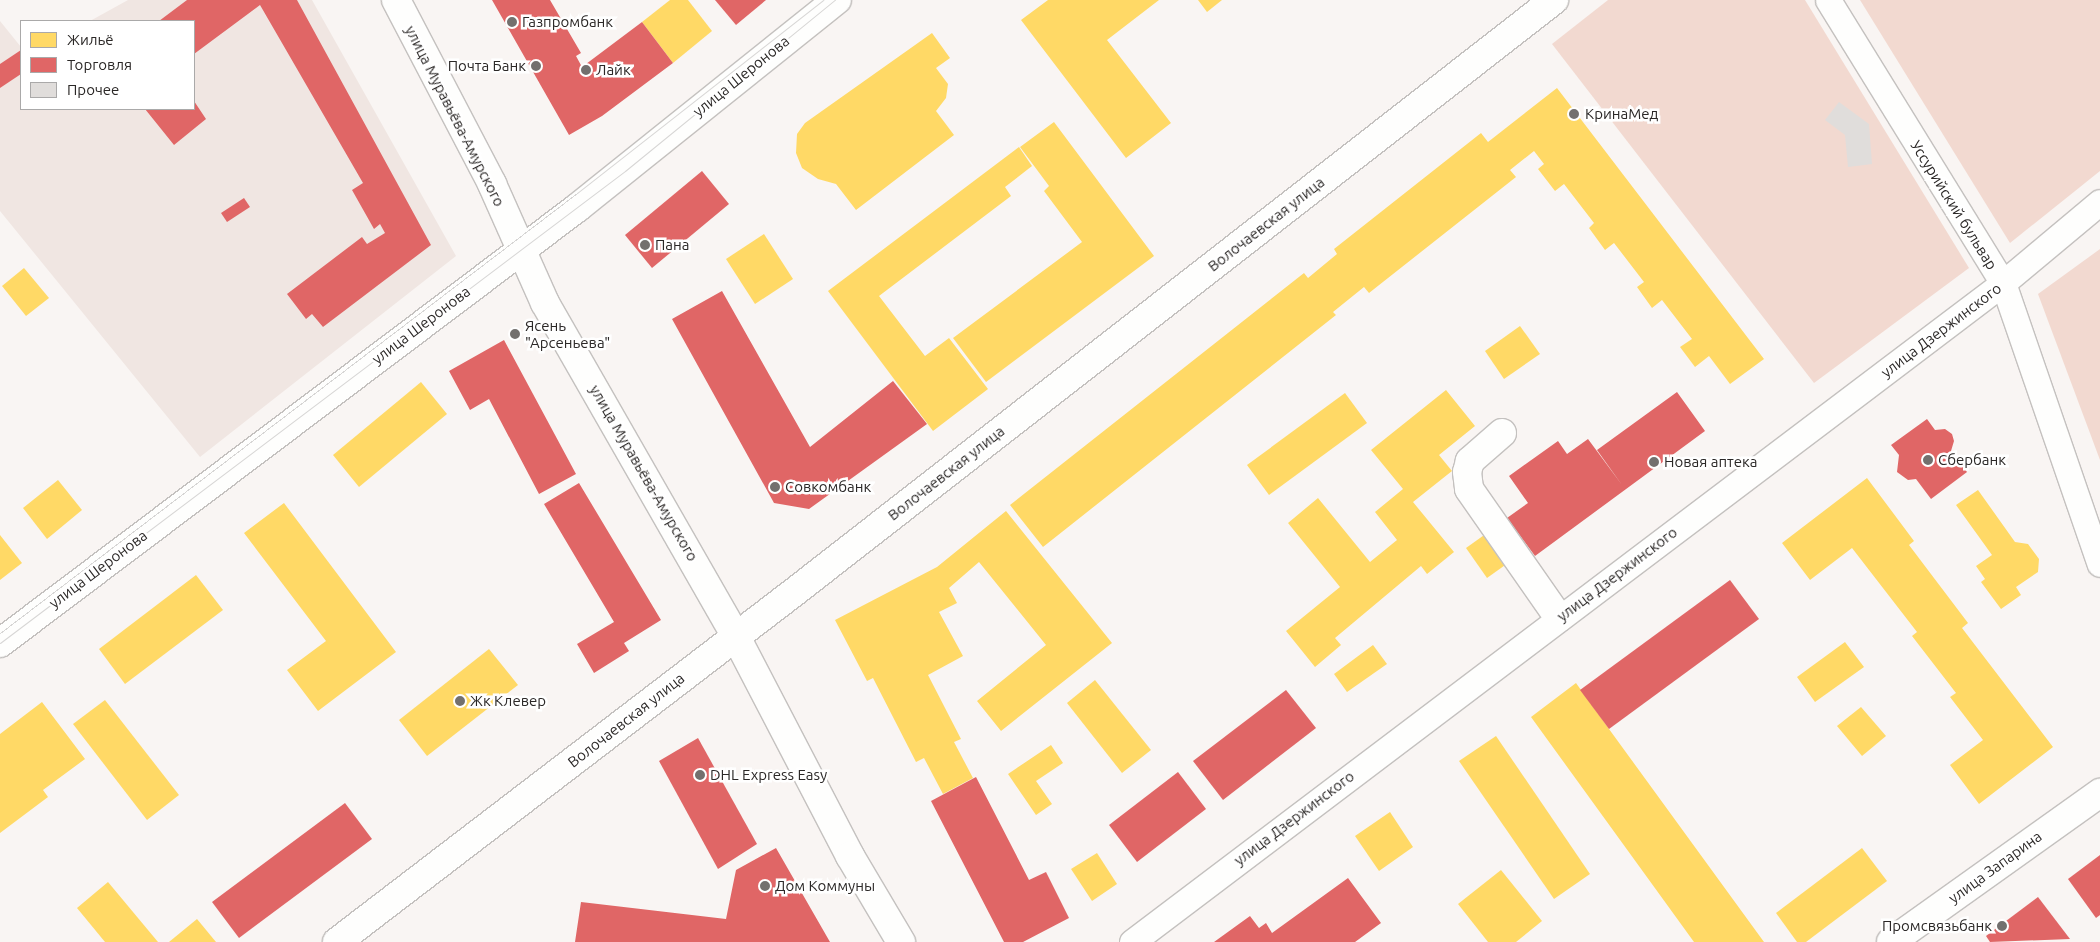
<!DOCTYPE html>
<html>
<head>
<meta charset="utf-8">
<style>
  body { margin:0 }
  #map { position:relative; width:2100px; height:942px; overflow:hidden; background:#f9f5f3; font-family:Ubuntu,sans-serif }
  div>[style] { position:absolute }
  .built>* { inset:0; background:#f0e6e2 }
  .green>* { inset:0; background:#f2d9d0 }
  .homes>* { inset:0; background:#ffd966 }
  .shops>* { inset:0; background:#e06666 }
  .building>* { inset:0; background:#e0dddb }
  .roads { filter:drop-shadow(1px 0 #c4c1bf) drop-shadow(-1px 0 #c4c1bf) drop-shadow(0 1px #c4c1bf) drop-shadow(0 -1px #c4c1bf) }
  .tertiary>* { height:25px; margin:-12.5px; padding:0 12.5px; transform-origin:12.5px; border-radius:12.5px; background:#fefefd }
  .secondary>* { height:28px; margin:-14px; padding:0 14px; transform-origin:14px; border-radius:14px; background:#fefefd }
  .primary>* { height:28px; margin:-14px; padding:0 14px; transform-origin:14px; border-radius:14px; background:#fefefd }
  .tram>* { height:1px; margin:-0.5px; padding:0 0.5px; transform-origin:0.5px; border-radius:0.5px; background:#d7d6d5 }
  .dots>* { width:14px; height:14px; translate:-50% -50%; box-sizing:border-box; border:2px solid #fff; border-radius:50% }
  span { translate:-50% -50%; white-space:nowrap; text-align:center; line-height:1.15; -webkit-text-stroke:5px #fff; paint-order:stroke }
  .poi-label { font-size:15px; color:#2b2827 }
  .left { translate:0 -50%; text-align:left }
  .right { translate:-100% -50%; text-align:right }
  .street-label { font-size:15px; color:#2b2827 }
  .legend { position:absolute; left:20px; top:20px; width:175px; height:90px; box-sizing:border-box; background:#fff; border:1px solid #aaa9a9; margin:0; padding:6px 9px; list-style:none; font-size:15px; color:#2b2827 }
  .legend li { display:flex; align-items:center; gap:10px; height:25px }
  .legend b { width:25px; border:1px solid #aaa9a9 }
</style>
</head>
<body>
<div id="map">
  <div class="built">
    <div style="clip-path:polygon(128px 0,312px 0,456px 256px,200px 457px,0 211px,0 21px,21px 47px,21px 109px,194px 109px,194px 21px,90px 21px)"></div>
  </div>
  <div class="green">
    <div style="clip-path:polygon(1608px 0,1805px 0,1969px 268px,1814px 383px,1552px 44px)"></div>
    <div style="clip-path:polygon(1860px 0,2100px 0,2100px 171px,2010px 243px)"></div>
    <div style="clip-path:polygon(2100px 249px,2100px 460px,2038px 294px)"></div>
  </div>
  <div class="homes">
    <div style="clip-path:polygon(670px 0,688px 0,712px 31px,673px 63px,642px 22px)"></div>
    <div style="clip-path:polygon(1048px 0,1159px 0,1107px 40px,1171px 123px,1126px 158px,1021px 20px)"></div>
    <div style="clip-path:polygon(1198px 0,1222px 0,1207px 12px)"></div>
    <div style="clip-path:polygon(932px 33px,950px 58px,936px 68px,948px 84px,946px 98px,936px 111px,954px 135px,856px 210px,836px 184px,818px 179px,802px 168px,796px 153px,797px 134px,805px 123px)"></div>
    <div style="clip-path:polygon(1557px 88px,1764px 359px,1730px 384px,1709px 356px,1695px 367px,1680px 347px,1692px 339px,1662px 300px,1652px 308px,1637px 287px,1644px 282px,1614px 243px,1605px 250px,1589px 228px,1594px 223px,1564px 184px,1555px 191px,1538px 169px,1544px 164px,1534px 151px,1510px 170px,1516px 177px,1369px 293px,1364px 287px,1333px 312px,1336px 315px,1043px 547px,1010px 505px,1304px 273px,1308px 278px,1337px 254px,1334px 249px,1481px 133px,1488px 142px)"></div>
    <div style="clip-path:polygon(1054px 122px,1154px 256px,986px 382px,953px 338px,1082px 242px,1044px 191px,1049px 186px,1020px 147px)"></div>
    <div style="clip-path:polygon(1019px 147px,1032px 166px,1005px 187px,1011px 196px,879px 296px,925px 356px,949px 338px,988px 389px,933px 431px,828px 291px)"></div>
    <div style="clip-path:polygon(764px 234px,793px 279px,755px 304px,726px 259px)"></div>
    <div style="clip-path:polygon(24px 268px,49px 298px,26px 316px,2px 286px)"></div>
    <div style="clip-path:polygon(1520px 326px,1540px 354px,1504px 379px,1485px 351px)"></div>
    <div style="clip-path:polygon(421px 382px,447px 414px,359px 487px,333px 455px)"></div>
    <div style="clip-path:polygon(1446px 390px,1475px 426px,1439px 455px,1452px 471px,1413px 502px,1454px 552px,1427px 574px,1421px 566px,1335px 638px,1341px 645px,1315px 667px,1286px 631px,1340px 587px,1288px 523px,1318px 498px,1370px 562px,1397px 540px,1375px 512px,1403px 489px,1371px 450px)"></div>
    <div style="clip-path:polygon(1345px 393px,1367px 423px,1269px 495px,1247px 465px)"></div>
    <div style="clip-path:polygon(1867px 478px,1914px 541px,1909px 545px,1968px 623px,1962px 628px,2053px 747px,1979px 804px,1950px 765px,1983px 740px,1950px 697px,1956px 693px,1912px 636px,1917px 632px,1852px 548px,1810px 580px,1782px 543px)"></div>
    <div style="clip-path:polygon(58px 480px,82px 510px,47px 539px,23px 508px)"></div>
    <div style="clip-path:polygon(1978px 490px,2015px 542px,2028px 544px,2039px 559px,2038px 572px,2016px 587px,2021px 595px,2001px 609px,1981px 582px,1985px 579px,1976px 566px,1992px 555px,1956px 505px)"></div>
    <div style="clip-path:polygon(284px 503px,396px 652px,318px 711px,287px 670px,326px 641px,244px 533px)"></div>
    <div style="clip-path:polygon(1006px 511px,1112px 643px,1001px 731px,977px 701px,1046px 645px,979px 562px,949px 588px,957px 603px,939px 612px,963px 656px,928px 675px,961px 739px,954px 742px,973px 778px,943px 794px,924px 758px,916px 762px,873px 678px,867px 681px,835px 620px,937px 567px)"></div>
    <div style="clip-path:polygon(1487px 533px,1508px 563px,1487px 578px,1466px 548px)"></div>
    <div style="clip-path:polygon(0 535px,22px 563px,0 580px)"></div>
    <div style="clip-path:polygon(196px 575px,223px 610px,125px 684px,99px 649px)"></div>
    <div style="clip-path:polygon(1845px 642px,1864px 667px,1815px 702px,1797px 677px)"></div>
    <div style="clip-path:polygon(1373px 645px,1387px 664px,1347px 692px,1334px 674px)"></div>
    <div style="clip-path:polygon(489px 649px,518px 685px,427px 756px,399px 720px)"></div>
    <div style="clip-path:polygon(1095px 680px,1151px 750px,1122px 773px,1067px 703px)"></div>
    <div style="clip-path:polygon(1576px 683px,1609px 729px,1764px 942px,1694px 942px,1531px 717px)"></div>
    <div style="clip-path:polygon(105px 700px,179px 795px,147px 820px,73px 724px)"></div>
    <div style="clip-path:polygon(42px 702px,85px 759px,43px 790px,48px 797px,0 833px,0 734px)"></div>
    <div style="clip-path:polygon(1861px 707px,1886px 736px,1862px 756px,1837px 726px)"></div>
    <div style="clip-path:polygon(1496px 736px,1590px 874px,1554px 899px,1459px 761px)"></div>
    <div style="clip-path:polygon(1051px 745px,1063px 763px,1036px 781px,1052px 804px,1036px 815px,1008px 774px)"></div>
    <div style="clip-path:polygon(1390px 812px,1413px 847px,1379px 871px,1355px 836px)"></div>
    <div style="clip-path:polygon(1862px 848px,1887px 881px,1806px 942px,1797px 942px,1776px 913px)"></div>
    <div style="clip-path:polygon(1097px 853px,1117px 884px,1092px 901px,1071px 869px)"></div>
    <div style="clip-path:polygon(1501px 870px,1542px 921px,1516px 942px,1488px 942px,1458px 904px)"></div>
    <div style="clip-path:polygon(108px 882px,158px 942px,105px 942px,77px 908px)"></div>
    <div style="clip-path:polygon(197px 919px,216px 942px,169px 942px)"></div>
  </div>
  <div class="shops">
    <div style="clip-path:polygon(187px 0,297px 0,431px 245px,323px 327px,312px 314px,306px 319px,287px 294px,362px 237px,367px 244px,385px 233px,380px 224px,374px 229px,352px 190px,363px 183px,260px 5px,194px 54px,194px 21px,159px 21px)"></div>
    <div style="clip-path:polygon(492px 0,550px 0,581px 53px,576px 56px,582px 67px,642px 22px,673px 63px,602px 116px,569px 135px)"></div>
    <div style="clip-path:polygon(715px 0,766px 0,736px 25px)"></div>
    <div style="clip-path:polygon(21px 50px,21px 74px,0 88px,0 64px)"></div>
    <div style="clip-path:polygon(194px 101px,206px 119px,174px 145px,145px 109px,194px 109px)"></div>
    <div style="clip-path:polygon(702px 171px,729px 204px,652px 268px,625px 235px)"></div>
    <div style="clip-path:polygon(244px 198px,250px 207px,227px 222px,221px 213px)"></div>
    <div style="clip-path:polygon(722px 291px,810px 447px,893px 381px,927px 424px,809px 509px,774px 503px,672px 319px)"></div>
    <div style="clip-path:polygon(504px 340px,576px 474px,539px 494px,489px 399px,470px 410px,449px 371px)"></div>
    <div style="clip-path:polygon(1677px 392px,1705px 431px,1535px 556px,1507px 518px,1528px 503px,1509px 476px,1558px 441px,1567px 454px,1588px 439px,1622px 485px,1597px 450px)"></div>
    <div style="clip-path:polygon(1927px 419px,1935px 430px,1945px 429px,1952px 434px,1954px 441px,1951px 451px,1967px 472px,1931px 499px,1916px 479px,1908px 480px,1897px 472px,1899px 455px,1891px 445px)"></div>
    <div style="clip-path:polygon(579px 483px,661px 620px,624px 643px,629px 651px,594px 673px,577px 644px,614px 622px,544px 504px)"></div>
    <div style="clip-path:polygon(1730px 580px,1759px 619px,1609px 729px,1580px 690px)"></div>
    <div style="clip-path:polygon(1286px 690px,1316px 728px,1223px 800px,1193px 761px)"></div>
    <div style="clip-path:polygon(698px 738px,757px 844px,718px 869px,659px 761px)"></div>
    <div style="clip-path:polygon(1178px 772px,1206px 809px,1137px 862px,1109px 825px)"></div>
    <div style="clip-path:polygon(976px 777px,1029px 880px,1046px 872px,1069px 918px,1023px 942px,1004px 942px,931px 801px)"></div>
    <div style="clip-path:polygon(345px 803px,372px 839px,239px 938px,212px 902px)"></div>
    <div style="clip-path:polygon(776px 848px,830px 942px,575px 942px,581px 902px,726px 919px,736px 870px)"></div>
    <div style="clip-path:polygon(2100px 855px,2100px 915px,2096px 918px,2068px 879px)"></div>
    <div style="clip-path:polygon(1348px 878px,1381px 923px,1355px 942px,1214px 942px,1250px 916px,1259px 928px,1266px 923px,1272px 933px)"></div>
    <div style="clip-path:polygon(2038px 897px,2070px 939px,1990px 942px,1986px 936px)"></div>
  </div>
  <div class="building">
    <div style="clip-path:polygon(1839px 102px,1869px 124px,1872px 164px,1848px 167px,1845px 135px,1825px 120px)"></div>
  </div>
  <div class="roads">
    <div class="tertiary">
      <div style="left:1828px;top:0;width:333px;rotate:58.3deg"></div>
      <div style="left:2003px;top:283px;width:297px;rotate:71deg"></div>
      <div style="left:1132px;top:942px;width:1092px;rotate:-37.11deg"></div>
      <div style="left:2003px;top:283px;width:126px;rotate:-39.9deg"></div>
    </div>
    <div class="secondary">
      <div style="left:1502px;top:433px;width:43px;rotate:138.8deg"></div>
      <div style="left:1470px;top:461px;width:11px;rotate:105deg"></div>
      <div style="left:1467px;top:472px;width:17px;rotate:83deg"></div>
      <div style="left:1469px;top:489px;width:157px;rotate:55.1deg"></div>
      <div style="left:735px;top:635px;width:249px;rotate:62.5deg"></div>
      <div style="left:850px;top:856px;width:100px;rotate:59.3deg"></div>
      <div style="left:0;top:643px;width:723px;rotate:-37.01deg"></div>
      <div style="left:577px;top:208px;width:333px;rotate:-38.7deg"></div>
    </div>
    <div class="primary">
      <div style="left:396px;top:0;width:208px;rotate:62.4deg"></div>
      <div style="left:492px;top:184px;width:130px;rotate:66deg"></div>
      <div style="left:545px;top:303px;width:383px;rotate:60.2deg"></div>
      <div style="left:337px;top:942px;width:574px;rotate:-37.43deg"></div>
      <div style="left:793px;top:593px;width:965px;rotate:-37.93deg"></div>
      <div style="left:1891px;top:942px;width:257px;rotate:-35.5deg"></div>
    </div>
  </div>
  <div class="tram">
    <div style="left:0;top:633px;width:726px;rotate:-37.33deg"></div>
    <div style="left:577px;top:193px;width:313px;rotate:-38.1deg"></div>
    <div style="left:0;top:643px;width:783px;rotate:-37.06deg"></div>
    <div style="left:625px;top:171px;width:271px;rotate:-39.2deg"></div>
  </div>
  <div class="dots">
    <div style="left:512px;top:22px;background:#73706e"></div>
    <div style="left:536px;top:66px;background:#73706e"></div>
    <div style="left:586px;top:70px;background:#73706e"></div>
    <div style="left:1574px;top:114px;background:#73706e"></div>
    <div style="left:645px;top:245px;background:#73706e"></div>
    <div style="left:515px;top:334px;background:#73706e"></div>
    <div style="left:1928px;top:460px;background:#73706e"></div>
    <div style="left:1654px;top:462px;background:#73706e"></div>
    <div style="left:775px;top:487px;background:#73706e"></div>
    <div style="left:460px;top:701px;background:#73706e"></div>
    <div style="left:700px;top:775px;background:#73706e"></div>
    <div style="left:765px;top:886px;background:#73706e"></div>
    <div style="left:2002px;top:926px;background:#73706e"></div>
  </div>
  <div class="poi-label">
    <span class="left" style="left:522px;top:22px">Газпромбанк</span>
    <span class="right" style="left:526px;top:66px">Почта Банк</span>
    <span class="left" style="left:596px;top:70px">Лайк</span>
    <span class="left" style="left:1585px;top:114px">КринаМед</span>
    <span class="left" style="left:655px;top:245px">Пана</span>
    <span class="left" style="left:525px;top:334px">Ясень<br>"Арсеньева"</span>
    <span class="left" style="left:1938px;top:460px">Сбербанк</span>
    <span class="left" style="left:1664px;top:462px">Новая аптека</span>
    <span class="left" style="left:785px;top:487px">Совкомбанк</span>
    <span class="left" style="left:470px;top:701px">Жк Клевер</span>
    <span class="left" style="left:710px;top:775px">DHL Express Easy</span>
    <span class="left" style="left:775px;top:886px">Дом Коммуны</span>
    <span class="right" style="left:1992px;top:926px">Промсвязьбанк</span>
  </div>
  <div class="street-label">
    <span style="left:741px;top:76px;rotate:-39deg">улица Шеронова</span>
    <span style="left:455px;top:116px;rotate:63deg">улица Муравьёва-Амурского</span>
    <span style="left:1954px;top:205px;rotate:58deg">Уссурийский бульвар</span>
    <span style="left:1266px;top:224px;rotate:-38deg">Волочаевская улица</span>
    <span style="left:421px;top:325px;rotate:-37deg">улица Шеронова</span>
    <span style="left:1941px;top:330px;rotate:-37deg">улица Дзержинского</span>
    <span style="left:644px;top:473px;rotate:60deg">улица Муравьёва-Амурского</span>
    <span style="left:946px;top:473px;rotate:-38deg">Волочаевская улица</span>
    <span style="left:98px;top:569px;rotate:-37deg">улица Шеронова</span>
    <span style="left:1617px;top:574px;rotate:-37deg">улица Дзержинского</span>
    <span style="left:626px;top:720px;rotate:-38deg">Волочаевская улица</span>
    <span style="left:1294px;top:818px;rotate:-37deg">улица Дзержинского</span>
    <span style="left:1995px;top:867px;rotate:-36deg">улица Запарина</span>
  </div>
  <ul class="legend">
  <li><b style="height:14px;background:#ffd966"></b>Жильё</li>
  <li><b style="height:14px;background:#e06666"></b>Торговля</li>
  <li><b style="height:14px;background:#e0dddb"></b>Прочее</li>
  </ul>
</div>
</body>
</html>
